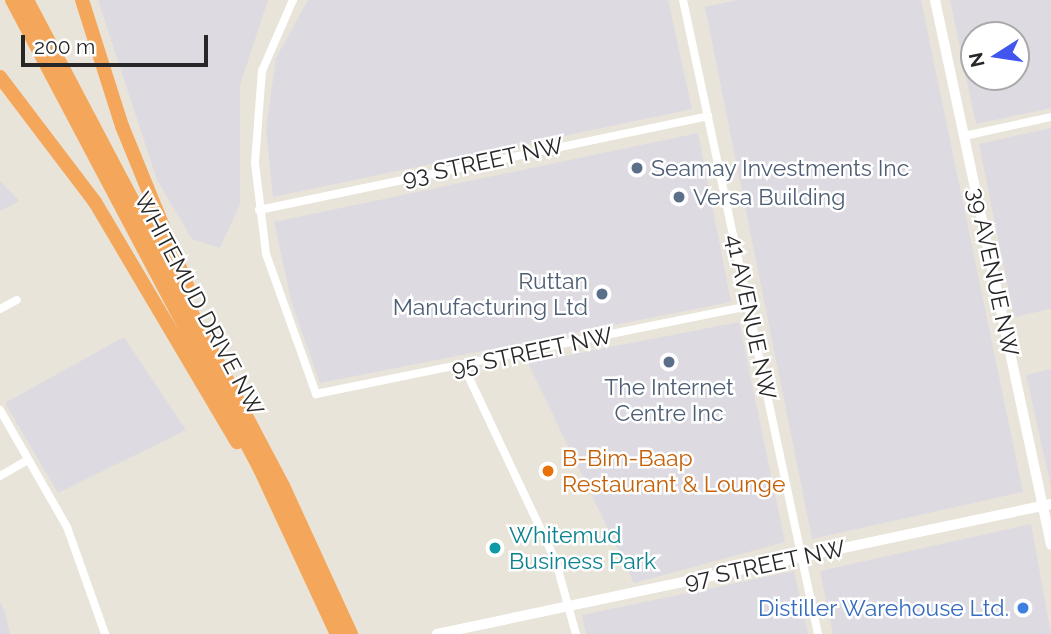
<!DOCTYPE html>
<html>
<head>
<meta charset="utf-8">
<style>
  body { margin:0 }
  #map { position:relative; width:1051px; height:634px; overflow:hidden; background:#e9e4d9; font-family:Raleway,sans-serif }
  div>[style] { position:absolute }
  .industrial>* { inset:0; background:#dddae2 }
  .minor>* { height:8px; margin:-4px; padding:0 4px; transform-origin:4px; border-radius:4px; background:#fff }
  .tertiary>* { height:10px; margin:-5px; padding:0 5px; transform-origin:5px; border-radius:5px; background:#fff }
  .motorway>* { height:14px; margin:-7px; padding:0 7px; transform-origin:7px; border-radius:7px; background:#f4a75a }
  .dots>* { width:19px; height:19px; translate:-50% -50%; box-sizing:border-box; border:4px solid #fff; border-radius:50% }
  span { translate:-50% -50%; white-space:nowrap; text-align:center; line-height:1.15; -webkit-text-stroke:5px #fff; paint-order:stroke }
  .street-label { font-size:23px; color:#272727 }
  .service-label { font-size:23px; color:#4e5e75 }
  .left { translate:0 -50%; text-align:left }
  .right { translate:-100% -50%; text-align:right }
  .food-label { font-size:23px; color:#c56008 }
  .culture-label { font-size:23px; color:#0d838f }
  .shop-label { font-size:23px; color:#366cbe }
  .north { position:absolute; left:960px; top:21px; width:70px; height:70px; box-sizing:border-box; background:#fff; border:2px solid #a9a9a9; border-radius:50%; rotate:258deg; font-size:19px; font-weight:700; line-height:28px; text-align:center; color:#272727 }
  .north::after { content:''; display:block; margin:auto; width:24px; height:32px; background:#4156ef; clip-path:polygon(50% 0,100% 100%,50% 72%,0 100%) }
  .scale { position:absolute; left:21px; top:35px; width:187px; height:32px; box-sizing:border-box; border:4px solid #272727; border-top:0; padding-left:9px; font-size:21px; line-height:24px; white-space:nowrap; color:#272727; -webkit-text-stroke:5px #fff; paint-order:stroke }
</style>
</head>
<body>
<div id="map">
  <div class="industrial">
    <div style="clip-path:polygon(98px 0,268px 0,240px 85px,240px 204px,220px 248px,192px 239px,157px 180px)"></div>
    <div style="clip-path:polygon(308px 0,668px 0,692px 109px,273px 197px,266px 128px,276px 58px)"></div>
    <div style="clip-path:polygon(738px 0,921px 0,1023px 492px,812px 539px,705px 7px)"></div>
    <div style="clip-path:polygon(evenodd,950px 0,1051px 0,1051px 108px,976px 124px,950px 0,974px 35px,1016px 35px,1016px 77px,974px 77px,974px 35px)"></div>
    <div style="clip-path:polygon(1051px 128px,1051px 309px,1014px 317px,979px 144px)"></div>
    <div style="clip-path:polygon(698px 133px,731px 302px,320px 383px,292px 304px,274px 222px)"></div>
    <div style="clip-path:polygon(0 181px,19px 201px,0 211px)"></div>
    <div style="clip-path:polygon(739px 322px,785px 542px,634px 583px,528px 363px)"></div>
    <div style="clip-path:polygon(124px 337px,186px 430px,58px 493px,5px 403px)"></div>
    <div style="clip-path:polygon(1051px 369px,1051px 487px,1026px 375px)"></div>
    <div style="clip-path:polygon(1031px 524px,1051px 634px,833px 634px,820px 571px)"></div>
    <div style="clip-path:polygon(794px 571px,808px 634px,586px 634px,582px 615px)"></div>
    <div style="clip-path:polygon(0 601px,5px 612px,10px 634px,0 634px)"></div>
  </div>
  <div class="minor">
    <div style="left:293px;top:0;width:77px;rotate:113.6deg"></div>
    <div style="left:262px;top:71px;width:92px;rotate:94.4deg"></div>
    <div style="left:255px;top:163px;width:92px;rotate:83.1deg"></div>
    <div style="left:266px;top:254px;width:149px;rotate:70.3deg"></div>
    <div style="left:316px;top:394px;width:441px;rotate:-11.5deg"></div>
    <div style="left:683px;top:0;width:648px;rotate:77.98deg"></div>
    <div style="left:964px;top:136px;width:89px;rotate:-12.3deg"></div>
    <div style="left:259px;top:210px;width:459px;rotate:-11.8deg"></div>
    <div style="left:0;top:309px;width:19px;rotate:-28deg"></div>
    <div style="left:464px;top:367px;width:216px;rotate:64.7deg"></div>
    <div style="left:556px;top:562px;width:75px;rotate:74.5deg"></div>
    <div style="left:0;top:410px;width:135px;rotate:60.2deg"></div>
    <div style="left:67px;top:527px;width:114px;rotate:70.4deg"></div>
    <div style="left:0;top:476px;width:32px;rotate:-30deg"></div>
  </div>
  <div class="tertiary">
    <div style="left:935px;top:0;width:557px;rotate:77.98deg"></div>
    <div style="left:437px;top:634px;width:628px;rotate:-11.95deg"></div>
  </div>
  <div class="motorway">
    <div style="left:12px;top:0;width:528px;rotate:62.13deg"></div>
    <div style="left:259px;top:467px;width:184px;rotate:65deg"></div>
    <div style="left:27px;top:0;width:549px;rotate:62.22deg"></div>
    <div style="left:283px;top:486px;width:163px;rotate:65.3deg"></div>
    <div style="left:82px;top:0;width:132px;rotate:72.4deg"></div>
    <div style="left:122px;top:126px;width:180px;rotate:67.8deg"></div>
    <div style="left:0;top:77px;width:157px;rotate:52.8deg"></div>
    <div style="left:95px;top:202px;width:279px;rotate:59.4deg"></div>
  </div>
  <div class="dots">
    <div style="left:637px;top:168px;background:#5c6f8a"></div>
    <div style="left:679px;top:197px;background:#5c6f8a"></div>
    <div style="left:602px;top:294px;background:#5c6f8a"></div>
    <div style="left:669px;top:362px;background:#5c6f8a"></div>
    <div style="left:548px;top:471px;background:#e8710a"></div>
    <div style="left:495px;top:548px;background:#0f9aa8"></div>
    <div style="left:1023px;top:608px;background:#3f7fe0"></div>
  </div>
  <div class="street-label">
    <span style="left:483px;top:162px;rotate:-12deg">93 STREET NW</span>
    <span style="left:993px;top:272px;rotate:78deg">39 AVENUE NW</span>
    <span style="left:199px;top:304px;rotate:62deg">WHITEMUD DRIVE NW</span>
    <span style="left:751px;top:317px;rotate:78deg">41 AVENUE NW</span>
    <span style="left:532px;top:352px;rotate:-12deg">95 STREET NW</span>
    <span style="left:765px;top:565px;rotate:-12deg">97 STREET NW</span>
  </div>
  <div class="service-label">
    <span class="left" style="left:651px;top:168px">Seamay Investments Inc</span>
    <span class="left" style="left:693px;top:197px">Versa Building</span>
    <span class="right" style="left:588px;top:294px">Ruttan<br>Manufacturing Ltd</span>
    <span style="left:669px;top:400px">The Internet<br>Centre Inc</span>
  </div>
  <div class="food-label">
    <span class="left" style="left:562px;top:471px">B-Bim-Baap<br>Restaurant &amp; Lounge</span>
  </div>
  <div class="culture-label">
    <span class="left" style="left:509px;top:548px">Whitemud<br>Business Park</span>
  </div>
  <div class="shop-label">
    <span class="right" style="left:1009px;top:608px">Distiller Warehouse Ltd.</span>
  </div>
  <div class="north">N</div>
  <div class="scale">200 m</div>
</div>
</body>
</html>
